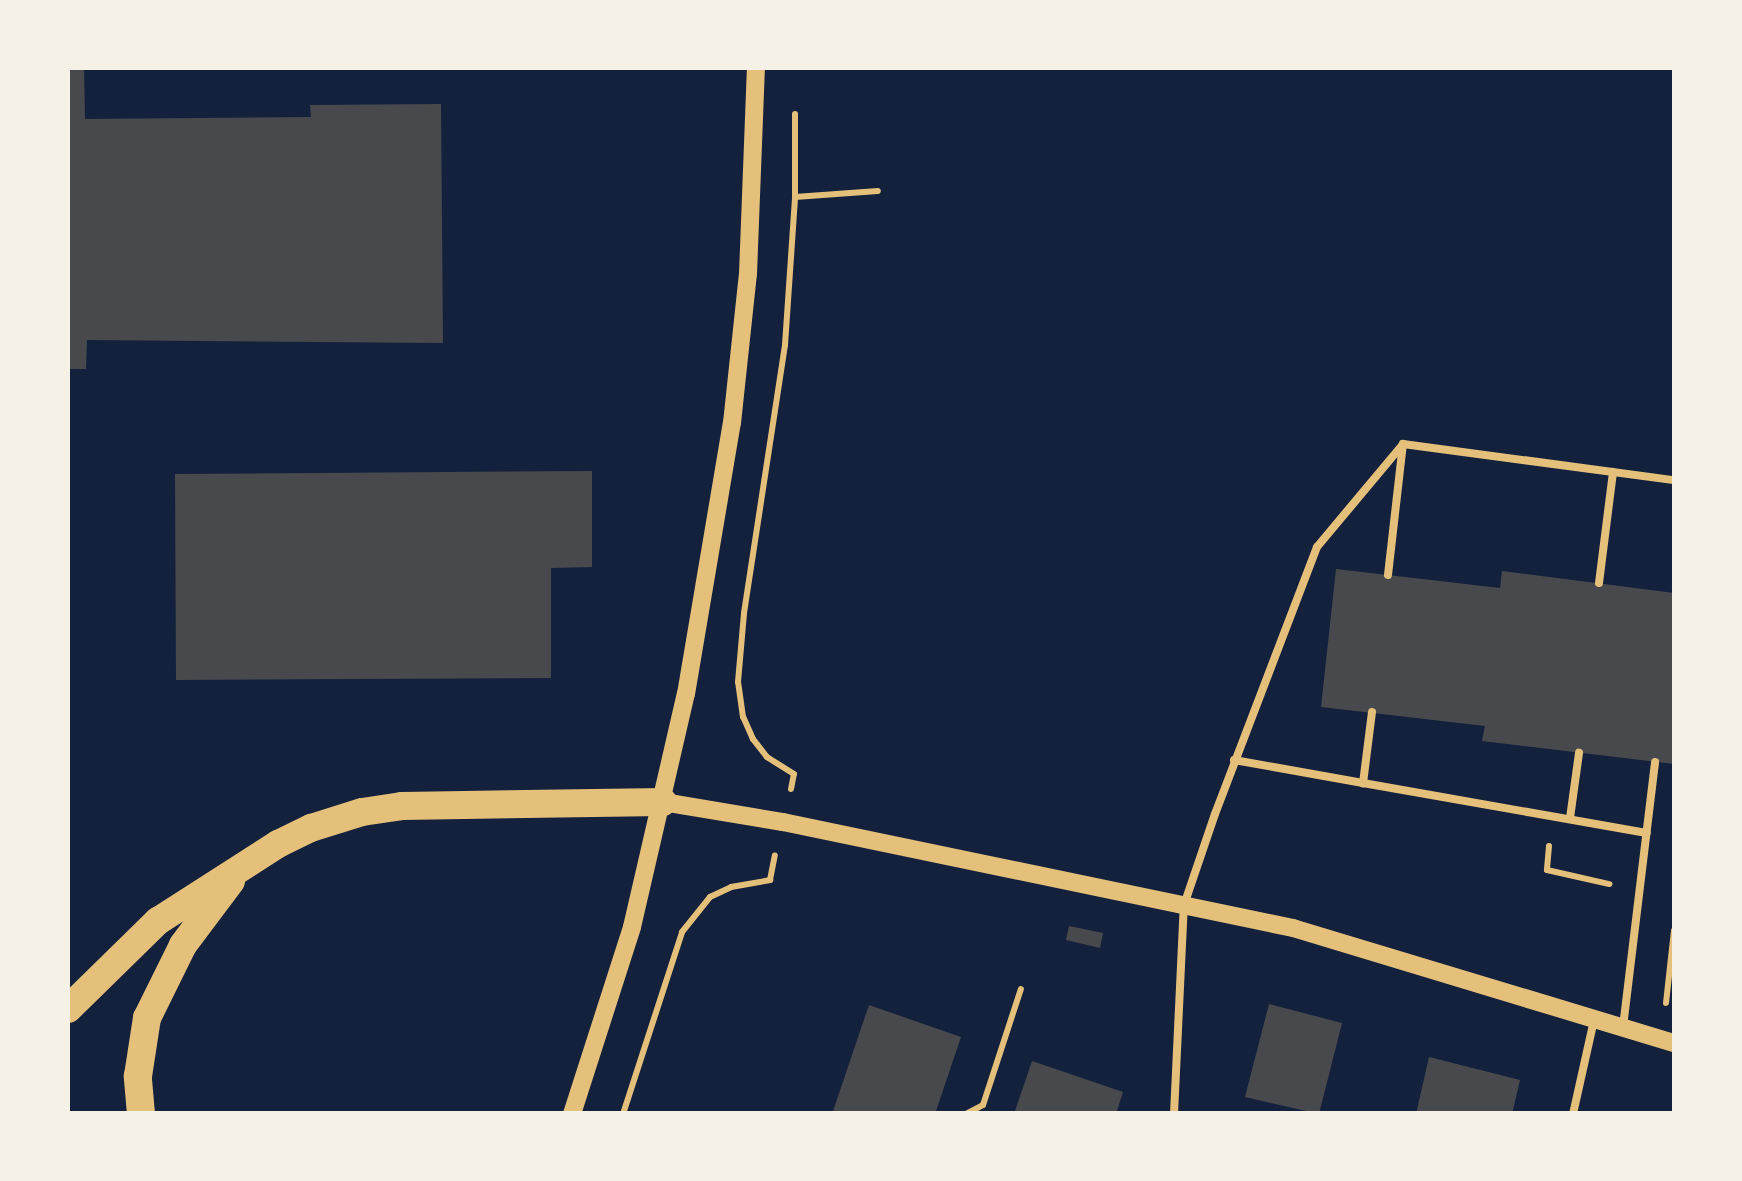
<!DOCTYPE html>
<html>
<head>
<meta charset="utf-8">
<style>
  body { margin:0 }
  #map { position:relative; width:1742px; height:1181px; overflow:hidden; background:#14213d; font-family:"Archivo Narrow",sans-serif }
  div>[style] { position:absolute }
  .building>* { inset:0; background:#48494c }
  .path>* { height:6px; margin:-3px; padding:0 3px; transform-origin:3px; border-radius:3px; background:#e5c07b }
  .service>* { height:8px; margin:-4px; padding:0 4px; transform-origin:4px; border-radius:4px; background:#e5c07b }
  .tertiary>* { height:18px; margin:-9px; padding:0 9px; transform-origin:9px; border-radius:9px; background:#e5c07b }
  .trunk>* { height:28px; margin:-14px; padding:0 14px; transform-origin:14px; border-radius:14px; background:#e5c07b }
  span { translate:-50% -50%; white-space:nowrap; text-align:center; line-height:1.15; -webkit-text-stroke:10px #f6f1e7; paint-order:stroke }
  .frame { position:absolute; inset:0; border:70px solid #f6f1e7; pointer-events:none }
</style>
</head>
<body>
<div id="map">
  <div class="building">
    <div style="clip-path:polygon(68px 68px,84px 68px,85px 119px,311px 117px,310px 105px,441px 104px,443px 343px,87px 340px,86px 369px,68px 369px)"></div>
    <div style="clip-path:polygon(592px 471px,592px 567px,551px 568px,551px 678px,176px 680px,175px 474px)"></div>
    <div style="clip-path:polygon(1336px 569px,1500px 588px,1502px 571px,1674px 593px,1674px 764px,1482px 741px,1485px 726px,1321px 707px)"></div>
    <div style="clip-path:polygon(1069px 926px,1103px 933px,1100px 948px,1066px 940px)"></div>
    <div style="clip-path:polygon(1269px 1004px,1342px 1023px,1319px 1114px,1245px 1097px)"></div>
    <div style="clip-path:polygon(869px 1005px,961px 1037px,935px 1114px,832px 1114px)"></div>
    <div style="clip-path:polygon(1429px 1057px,1520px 1080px,1512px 1114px,1416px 1114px)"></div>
    <div style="clip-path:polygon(1032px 1061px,1123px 1092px,1116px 1114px,1014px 1114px)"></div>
  </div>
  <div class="path">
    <div style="left:795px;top:197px;width:83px;rotate:-4.1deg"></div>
    <div style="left:791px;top:789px;width:15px;rotate:-79deg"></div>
    <div style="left:794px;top:774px;width:32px;rotate:-148deg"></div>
    <div style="left:767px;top:757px;width:23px;rotate:-128deg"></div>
    <div style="left:753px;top:739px;width:24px;rotate:-114deg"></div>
    <div style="left:743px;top:717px;width:35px;rotate:-98deg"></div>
    <div style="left:738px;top:682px;width:69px;rotate:-85deg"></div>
    <div style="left:744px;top:613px;width:271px;rotate:-81.3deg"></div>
    <div style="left:785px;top:345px;width:148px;rotate:-86.1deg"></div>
    <div style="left:795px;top:197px;width:83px;rotate:-90deg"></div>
    <div style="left:1549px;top:846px;width:24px;rotate:95deg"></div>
    <div style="left:1547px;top:870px;width:64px;rotate:12.7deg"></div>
    <div style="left:1666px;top:1003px;width:73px;rotate:-83.7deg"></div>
    <div style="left:623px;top:1114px;width:191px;rotate:-72deg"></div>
    <div style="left:682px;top:932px;width:45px;rotate:-51.3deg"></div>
    <div style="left:710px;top:897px;width:23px;rotate:-25deg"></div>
    <div style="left:731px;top:887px;width:40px;rotate:-10deg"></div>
    <div style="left:770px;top:880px;width:25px;rotate:-79deg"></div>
    <div style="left:966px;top:1114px;width:19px;rotate:-28deg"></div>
    <div style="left:983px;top:1105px;width:122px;rotate:-71.9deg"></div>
  </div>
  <div class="service">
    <div style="left:1403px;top:444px;width:273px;rotate:7.6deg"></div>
    <div style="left:1388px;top:575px;width:132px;rotate:-83.5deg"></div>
    <div style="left:1599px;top:583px;width:112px;rotate:-82.8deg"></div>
    <div style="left:1372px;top:712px;width:72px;rotate:97.2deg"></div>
    <div style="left:1363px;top:783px;width:288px;rotate:10deg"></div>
    <div style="left:1234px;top:760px;width:131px;rotate:10.1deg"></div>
    <div style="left:1570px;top:818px;width:66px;rotate:-82.1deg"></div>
    <div style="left:1623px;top:1027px;width:267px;rotate:-83.1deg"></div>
    <div style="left:1174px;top:1114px;width:209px;rotate:-87.3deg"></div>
    <div style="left:1184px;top:905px;width:96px;rotate:-71.2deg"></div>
    <div style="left:1215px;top:814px;width:286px;rotate:-69.1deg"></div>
    <div style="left:1317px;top:547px;width:134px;rotate:-50.1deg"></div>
    <div style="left:1573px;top:1114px;width:96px;rotate:-77.4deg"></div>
  </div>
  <div class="tertiary">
    <div style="left:663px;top:802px;width:122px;rotate:9.5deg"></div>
    <div style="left:783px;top:822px;width:521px;rotate:11.74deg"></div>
    <div style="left:1293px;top:928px;width:398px;rotate:16.8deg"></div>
    <div style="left:572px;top:1114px;width:196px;rotate:-72.2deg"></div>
    <div style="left:632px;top:927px;width:239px;rotate:-77deg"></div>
    <div style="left:686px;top:694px;width:275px;rotate:-80.4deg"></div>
    <div style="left:732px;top:423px;width:150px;rotate:-83.9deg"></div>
    <div style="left:748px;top:274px;width:206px;rotate:-87.8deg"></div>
  </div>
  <div class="trunk">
    <div style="left:68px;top:1009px;width:126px;rotate:-44.4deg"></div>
    <div style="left:158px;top:921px;width:143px;rotate:-32.7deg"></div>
    <div style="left:278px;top:844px;width:37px;rotate:-26deg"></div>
    <div style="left:311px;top:828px;width:53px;rotate:-17.4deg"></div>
    <div style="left:362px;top:812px;width:40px;rotate:-8.5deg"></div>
    <div style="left:402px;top:806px;width:261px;rotate:-0.9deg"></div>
    <div style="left:141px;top:1114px;width:38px;rotate:-95deg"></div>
    <div style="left:138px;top:1076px;width:59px;rotate:-81.2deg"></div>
    <div style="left:147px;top:1018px;width:81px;rotate:-63.7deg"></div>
    <div style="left:183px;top:945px;width:80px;rotate:-53.1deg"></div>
  </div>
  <div class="frame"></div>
</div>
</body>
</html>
